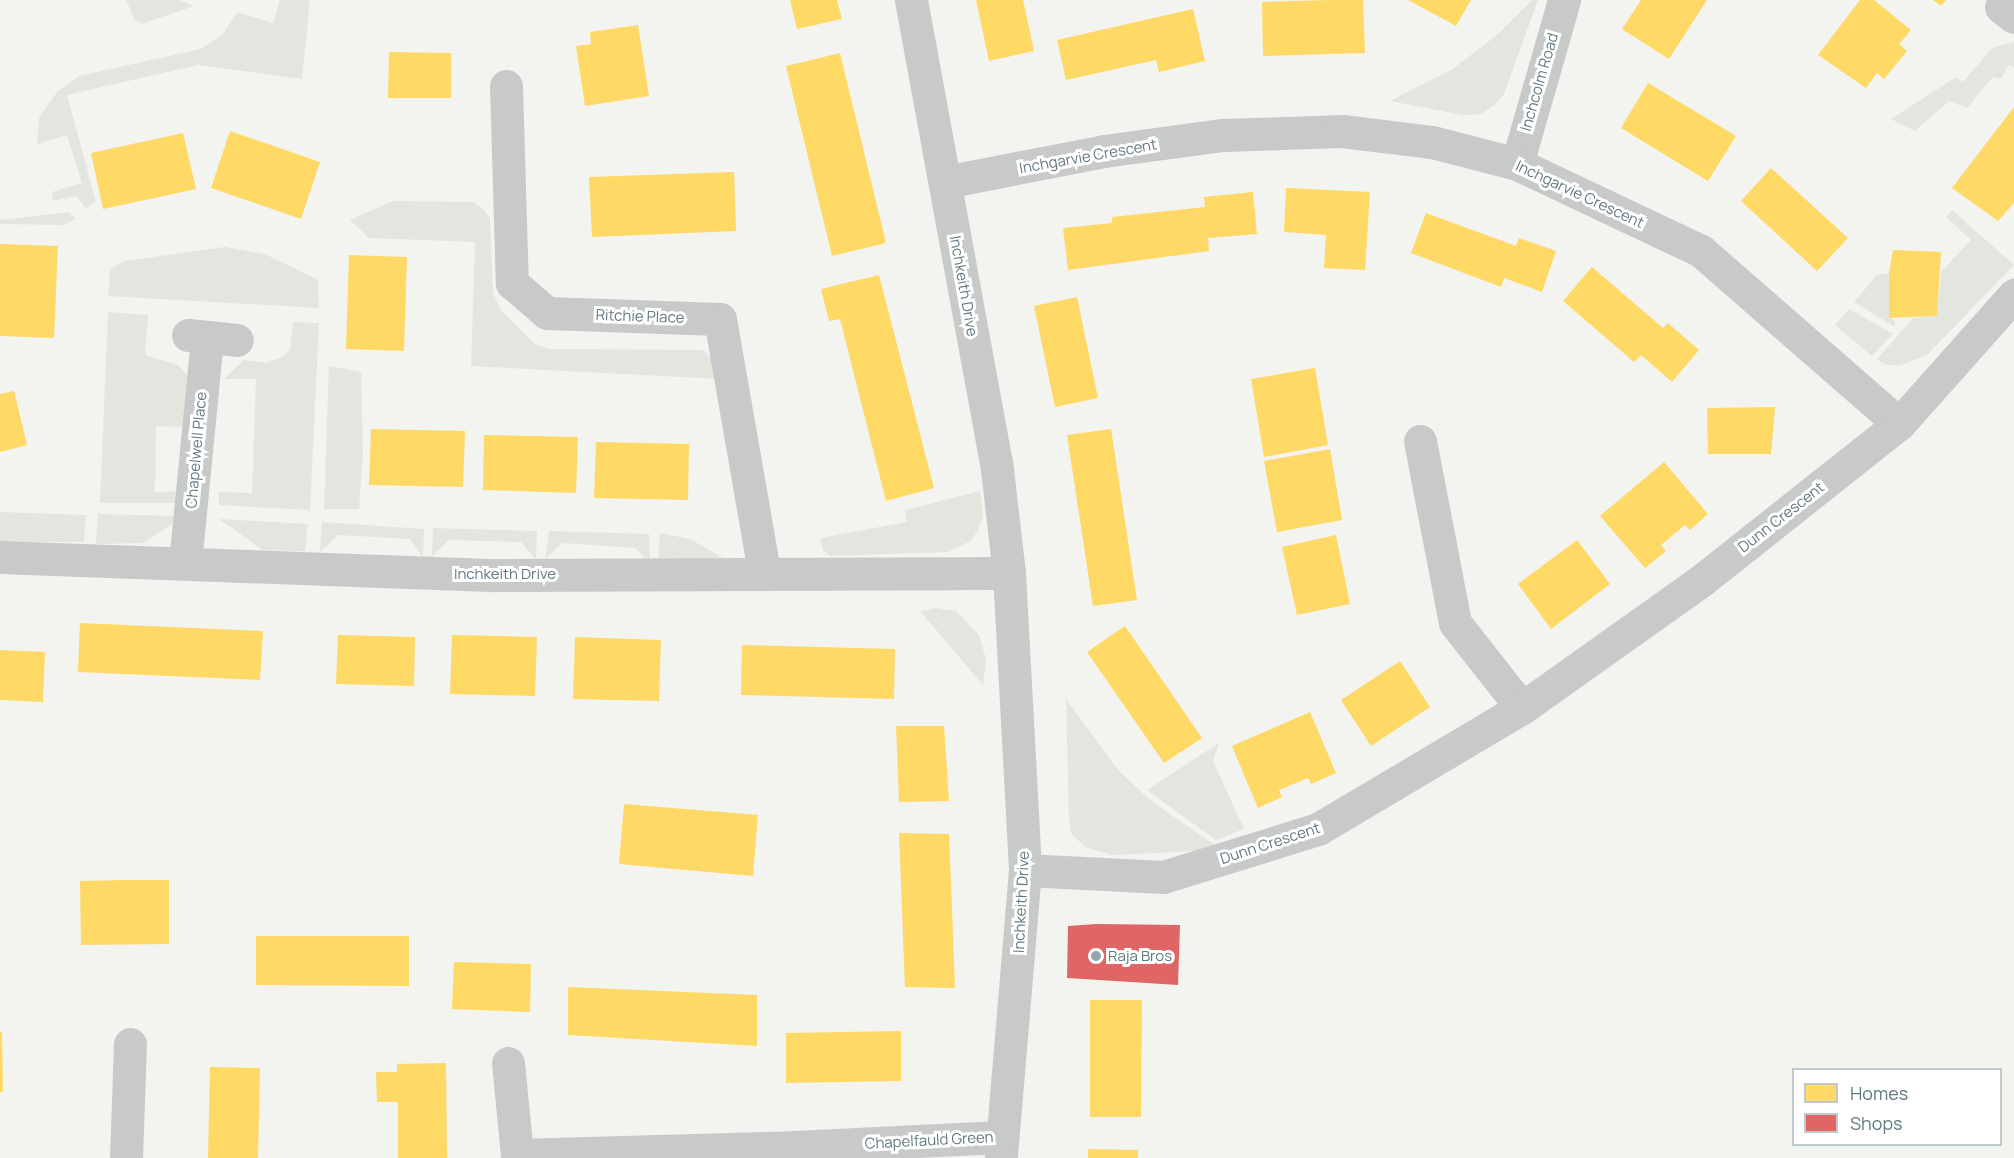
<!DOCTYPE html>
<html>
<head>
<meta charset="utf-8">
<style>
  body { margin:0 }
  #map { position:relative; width:2014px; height:1158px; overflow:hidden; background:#f3f3f0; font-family:Manrope,sans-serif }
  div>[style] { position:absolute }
  .green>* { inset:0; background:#e3e6de }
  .homes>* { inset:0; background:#ffd966 }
  .shops>* { inset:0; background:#e06666 }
  .street>* { height:33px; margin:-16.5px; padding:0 16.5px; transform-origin:16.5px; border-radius:16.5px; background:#c8caca }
  .dots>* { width:16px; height:16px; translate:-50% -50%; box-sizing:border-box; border:3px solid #fff; border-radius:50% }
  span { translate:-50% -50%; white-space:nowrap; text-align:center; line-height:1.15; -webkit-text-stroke:6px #fff; paint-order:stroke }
  .street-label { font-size:15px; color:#617882 }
  .poi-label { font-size:15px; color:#617882 }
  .left { translate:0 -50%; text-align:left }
  .legend { position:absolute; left:1792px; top:1068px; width:210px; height:78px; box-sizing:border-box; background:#fff; border:2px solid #c0c9cd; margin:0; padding:8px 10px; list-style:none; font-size:18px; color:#617882 }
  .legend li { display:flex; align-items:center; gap:12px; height:30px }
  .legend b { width:30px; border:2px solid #c0c9cd }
</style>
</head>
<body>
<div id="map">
  <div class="green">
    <div style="clip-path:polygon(126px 0,179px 0,194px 6px,142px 24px,135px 20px)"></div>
    <div style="clip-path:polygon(280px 0,310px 0,302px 79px,198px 65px,67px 95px,96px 202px,86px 208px,76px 196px,53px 201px,52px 192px,82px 183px,67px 135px,37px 144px,39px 118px,57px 92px,79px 76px,201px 49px,223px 34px,237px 12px,273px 23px)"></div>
    <div style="clip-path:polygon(1532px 0,1538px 0,1504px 94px,1495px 105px,1481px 114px,1463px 115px,1390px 101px,1451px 70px,1497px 35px)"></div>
    <div style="clip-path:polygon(2014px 42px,2014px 68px,2009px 64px,2001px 79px,1993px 77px,1967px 108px,1949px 101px,1915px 131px,1891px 119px,1956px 77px,1963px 82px,1992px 48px)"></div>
    <div style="clip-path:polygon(393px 201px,474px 202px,483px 209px,490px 219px,493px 293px,501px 310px,535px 344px,549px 349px,703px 350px,714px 361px,719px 379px,471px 366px,475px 242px,369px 238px,350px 220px)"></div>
    <div style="clip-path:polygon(1952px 210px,2014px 265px,1927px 355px,1899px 366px,1884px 364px,1877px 359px,1913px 318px,1937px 316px,1941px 272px,1971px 240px,1946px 217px)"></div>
    <div style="clip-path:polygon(69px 212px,75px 219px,64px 225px,0 224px,0 220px)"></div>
    <div style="clip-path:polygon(225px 247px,265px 254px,318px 280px,319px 308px,108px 296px,110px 269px,125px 261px)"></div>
    <div style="clip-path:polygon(1889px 273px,1889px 318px,1894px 319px,1895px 327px,1854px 302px,1877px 275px)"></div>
    <div style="clip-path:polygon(1849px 309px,1893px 334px,1872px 356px,1835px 325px)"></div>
    <div style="clip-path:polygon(108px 312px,148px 315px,145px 355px,178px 365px,189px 378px,187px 427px,156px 426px,155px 492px,186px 491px,179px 503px,100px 503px)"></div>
    <div style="clip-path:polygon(293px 322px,319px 323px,310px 510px,219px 505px,219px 492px,252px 493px,256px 379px,224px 379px,244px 360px,267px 363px,284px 356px,290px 350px)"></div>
    <div style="clip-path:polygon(329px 366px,361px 372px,363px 455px,359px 509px,324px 509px)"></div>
    <div style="clip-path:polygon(980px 491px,983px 517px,978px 530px,971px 541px,948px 552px,830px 556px,823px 550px,820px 538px,907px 522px,905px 510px)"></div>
    <div style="clip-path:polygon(0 512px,86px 515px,84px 542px,0 542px)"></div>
    <div style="clip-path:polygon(98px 514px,175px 516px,172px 524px,143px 543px,96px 544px)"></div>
    <div style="clip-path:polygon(219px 519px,308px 524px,305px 551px,263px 550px)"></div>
    <div style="clip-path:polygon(322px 522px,424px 529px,423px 558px,410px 539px,338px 535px,320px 552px)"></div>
    <div style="clip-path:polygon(433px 528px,537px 531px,536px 560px,521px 542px,449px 540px,432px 556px)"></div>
    <div style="clip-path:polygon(549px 531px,649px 534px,650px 564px,635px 548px,562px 543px,545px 559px)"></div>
    <div style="clip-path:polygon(660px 533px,690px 539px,735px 565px,658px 562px)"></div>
    <div style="clip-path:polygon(937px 608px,956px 611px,979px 635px,986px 659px,983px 685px,920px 611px)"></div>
    <div style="clip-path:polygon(1066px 699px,1118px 770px,1150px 800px,1222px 850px,1112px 855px,1085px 847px,1071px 833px,1069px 818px)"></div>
    <div style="clip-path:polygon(1219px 743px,1213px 761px,1244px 829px,1216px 840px,1147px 790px)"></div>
  </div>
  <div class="homes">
    <div style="clip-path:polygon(790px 0,837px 0,842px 19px,797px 29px)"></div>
    <div style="clip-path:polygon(976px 0,1023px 0,1034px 51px,989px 61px)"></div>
    <div style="clip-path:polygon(1330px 0,1363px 0,1365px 53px,1263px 56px,1262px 2px)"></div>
    <div style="clip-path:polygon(1408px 0,1471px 0,1456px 26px)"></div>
    <div style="clip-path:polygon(1641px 0,1707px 0,1669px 59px,1622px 29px)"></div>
    <div style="clip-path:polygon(1860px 0,1874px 0,1911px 30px,1899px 44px,1907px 51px,1884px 79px,1877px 73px,1866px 88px,1818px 55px)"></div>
    <div style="clip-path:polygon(1933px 0,1946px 0,1941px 6px)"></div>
    <div style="clip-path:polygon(1193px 9px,1205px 61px,1159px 72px,1156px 60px,1066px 80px,1057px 40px)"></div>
    <div style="clip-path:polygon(638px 25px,649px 96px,585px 106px,576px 46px,591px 44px,590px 32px)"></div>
    <div style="clip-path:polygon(389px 52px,451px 53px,451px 98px,388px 98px)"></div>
    <div style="clip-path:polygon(840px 53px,886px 243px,832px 256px,786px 66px)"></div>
    <div style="clip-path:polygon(1648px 83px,1736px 136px,1708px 181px,1621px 128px)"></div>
    <div style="clip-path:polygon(2014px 107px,2014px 203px,1998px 221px,1952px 188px)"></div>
    <div style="clip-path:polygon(230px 131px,320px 162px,301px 219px,211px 188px)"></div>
    <div style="clip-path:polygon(183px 133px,196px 189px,103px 209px,91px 153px)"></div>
    <div style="clip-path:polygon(1771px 168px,1848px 238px,1817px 271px,1741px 201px)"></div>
    <div style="clip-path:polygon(734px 172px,736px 231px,592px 237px,589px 177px)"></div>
    <div style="clip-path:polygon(1286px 188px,1370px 192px,1365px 270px,1324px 268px,1326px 235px,1284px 232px)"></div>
    <div style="clip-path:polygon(1253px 192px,1257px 234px,1208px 238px,1209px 251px,1068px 270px,1063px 228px,1112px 223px,1112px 217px,1205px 207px,1204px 197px)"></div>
    <div style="clip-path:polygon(1426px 213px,1516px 246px,1519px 238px,1556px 251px,1542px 292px,1504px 278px,1501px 287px,1411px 253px)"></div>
    <div style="clip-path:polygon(0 244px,58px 246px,54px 338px,0 336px)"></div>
    <div style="clip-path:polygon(1893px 250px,1941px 252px,1937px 316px,1889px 318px,1889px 273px)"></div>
    <div style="clip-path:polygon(349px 255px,407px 257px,404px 351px,346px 349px)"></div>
    <div style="clip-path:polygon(1592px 267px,1663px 328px,1668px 323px,1699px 350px,1672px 382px,1641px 355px,1634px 362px,1563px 301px)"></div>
    <div style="clip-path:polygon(879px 275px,934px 488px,886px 501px,840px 319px,829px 321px,821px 289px)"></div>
    <div style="clip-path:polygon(1077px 297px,1098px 398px,1055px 407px,1034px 306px)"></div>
    <div style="clip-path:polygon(1315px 368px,1328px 445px,1264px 457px,1251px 379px)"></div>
    <div style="clip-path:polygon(14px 391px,27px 445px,0 452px,0 394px)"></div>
    <div style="clip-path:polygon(1775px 407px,1771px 454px,1708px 454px,1707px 408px)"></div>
    <div style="clip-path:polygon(371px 429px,465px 431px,463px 487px,369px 485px)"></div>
    <div style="clip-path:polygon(1111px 429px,1137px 600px,1093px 606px,1067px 435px)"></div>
    <div style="clip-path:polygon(484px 435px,578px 437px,576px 493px,483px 490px)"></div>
    <div style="clip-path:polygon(596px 442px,689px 444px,688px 500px,594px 498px)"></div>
    <div style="clip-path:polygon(1330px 449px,1342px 520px,1277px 532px,1264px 461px)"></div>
    <div style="clip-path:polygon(1664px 462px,1708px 514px,1690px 530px,1685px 525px,1661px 545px,1666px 551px,1645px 568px,1600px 516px)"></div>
    <div style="clip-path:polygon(1336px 535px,1350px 604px,1297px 615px,1282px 547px)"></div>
    <div style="clip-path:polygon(1577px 540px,1610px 584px,1551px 629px,1518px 584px)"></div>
    <div style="clip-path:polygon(80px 623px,263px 631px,260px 680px,78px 672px)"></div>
    <div style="clip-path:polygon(1125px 626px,1202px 738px,1164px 763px,1087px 652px)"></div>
    <div style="clip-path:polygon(338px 635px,415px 637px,414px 686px,336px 684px)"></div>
    <div style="clip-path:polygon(452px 635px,537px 637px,535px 696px,450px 694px)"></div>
    <div style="clip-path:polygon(575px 637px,661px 640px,659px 701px,573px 699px)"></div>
    <div style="clip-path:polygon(742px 645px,895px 649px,894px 699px,741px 695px)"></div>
    <div style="clip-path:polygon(0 650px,45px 652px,43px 702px,0 700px)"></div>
    <div style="clip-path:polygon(1400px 661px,1430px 707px,1371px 746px,1341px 700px)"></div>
    <div style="clip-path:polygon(1310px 712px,1336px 773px,1311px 784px,1308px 778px,1279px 790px,1282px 797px,1258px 808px,1232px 746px)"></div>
    <div style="clip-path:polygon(896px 726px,944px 726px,949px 801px,899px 802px)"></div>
    <div style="clip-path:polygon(624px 804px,758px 815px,753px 876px,619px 864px)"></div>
    <div style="clip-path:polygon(899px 833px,949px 834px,955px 988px,905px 987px)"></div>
    <div style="clip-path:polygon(124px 880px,169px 880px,169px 944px,81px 945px,80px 881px)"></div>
    <div style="clip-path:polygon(256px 936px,409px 936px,409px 986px,256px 985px)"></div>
    <div style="clip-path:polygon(454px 962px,531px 964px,530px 1012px,452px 1009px)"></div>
    <div style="clip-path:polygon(568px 987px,757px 995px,757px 1046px,568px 1035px)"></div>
    <div style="clip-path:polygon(1090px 1000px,1142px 1000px,1141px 1117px,1090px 1117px)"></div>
    <div style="clip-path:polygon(901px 1031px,901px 1081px,786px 1083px,786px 1033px)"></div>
    <div style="clip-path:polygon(0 1032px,2px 1032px,3px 1092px,0 1092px)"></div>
    <div style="clip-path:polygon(446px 1063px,447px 1158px,398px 1158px,398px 1102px,377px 1102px,376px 1072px,397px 1072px,397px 1064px)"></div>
    <div style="clip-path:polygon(210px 1067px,260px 1068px,258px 1158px,208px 1158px)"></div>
    <div style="clip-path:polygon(1088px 1149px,1138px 1150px,1138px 1158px,1088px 1158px)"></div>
  </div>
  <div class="shops">
    <div style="clip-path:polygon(1096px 924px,1180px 925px,1178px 985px,1067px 978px,1068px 926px)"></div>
  </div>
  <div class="street">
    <div style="left:911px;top:0;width:469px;rotate:79.6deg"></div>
    <div style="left:996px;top:461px;width:113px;rotate:83.4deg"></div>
    <div style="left:1009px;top:573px;width:297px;rotate:86.9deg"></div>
    <div style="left:1025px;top:870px;width:289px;rotate:94.8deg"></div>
    <div style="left:2001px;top:7px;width:16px;rotate:38deg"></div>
    <div style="left:506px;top:86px;width:197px;rotate:88.3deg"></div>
    <div style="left:512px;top:283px;width:46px;rotate:40.6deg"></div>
    <div style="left:547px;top:313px;width:173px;rotate:2deg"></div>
    <div style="left:720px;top:319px;width:256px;rotate:80.1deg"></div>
    <div style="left:1517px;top:164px;width:171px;rotate:-74deg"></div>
    <div style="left:945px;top:182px;width:162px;rotate:-11deg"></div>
    <div style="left:1104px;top:151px;width:120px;rotate:-7.7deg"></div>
    <div style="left:1223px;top:135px;width:119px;rotate:-1.9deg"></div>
    <div style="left:1342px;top:131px;width:91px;rotate:7deg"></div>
    <div style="left:1432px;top:142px;width:88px;rotate:14.5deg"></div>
    <div style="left:1517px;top:164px;width:204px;rotate:25.3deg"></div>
    <div style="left:1701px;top:251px;width:263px;rotate:41.1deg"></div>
    <div style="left:188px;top:335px;width:49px;rotate:5.8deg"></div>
    <div style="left:1420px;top:441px;width:185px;rotate:79.1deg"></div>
    <div style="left:1455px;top:623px;width:108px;rotate:51.8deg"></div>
    <div style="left:0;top:557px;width:496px;rotate:2.1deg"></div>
    <div style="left:496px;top:575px;width:513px;rotate:-0.22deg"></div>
    <div style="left:185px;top:563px;width:227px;rotate:-84.4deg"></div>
    <div style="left:1025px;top:870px;width:138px;rotate:2.9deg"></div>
    <div style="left:1163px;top:877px;width:162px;rotate:-17.2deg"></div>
    <div style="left:1318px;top:829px;width:237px;rotate:-30.7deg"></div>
    <div style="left:1522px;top:708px;width:221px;rotate:-35.4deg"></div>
    <div style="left:1702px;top:580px;width:251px;rotate:-38.4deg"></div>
    <div style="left:1899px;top:424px;width:173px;rotate:-48.3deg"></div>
    <div style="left:508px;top:1063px;width:92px;rotate:84.4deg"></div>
    <div style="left:517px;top:1155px;width:257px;rotate:-1.6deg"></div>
    <div style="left:774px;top:1148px;width:227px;rotate:-2.8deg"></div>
    <div style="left:126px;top:1158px;width:114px;rotate:-88deg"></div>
  </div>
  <div class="dots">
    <div style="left:1096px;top:956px;background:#94a3a8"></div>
  </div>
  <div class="street-label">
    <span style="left:1539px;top:82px;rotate:-74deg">Inchcolm Road</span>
    <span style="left:1088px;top:156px;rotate:-10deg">Inchgarvie Crescent</span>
    <span style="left:1580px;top:194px;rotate:25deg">Inchgarvie Crescent</span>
    <span style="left:964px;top:286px;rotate:80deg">Inchkeith Drive</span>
    <span style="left:640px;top:316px;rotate:2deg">Ritchie Place</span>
    <span style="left:196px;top:450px;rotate:-85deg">Chapelwell Place</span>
    <span style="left:1781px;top:517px;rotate:-38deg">Dunn Crescent</span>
    <span style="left:505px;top:574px">Inchkeith Drive</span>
    <span style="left:1270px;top:843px;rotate:-18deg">Dunn Crescent</span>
    <span style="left:1021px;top:902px;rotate:-87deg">Inchkeith Drive</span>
    <span style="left:929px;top:1140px;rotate:-3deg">Chapelfauld Green</span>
  </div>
  <div class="poi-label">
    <span class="left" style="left:1108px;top:956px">Raja Bros</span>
  </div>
  <ul class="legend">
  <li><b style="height:16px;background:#ffd966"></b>Homes</li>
  <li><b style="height:16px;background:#e06666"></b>Shops</li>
  </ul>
</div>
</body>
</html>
